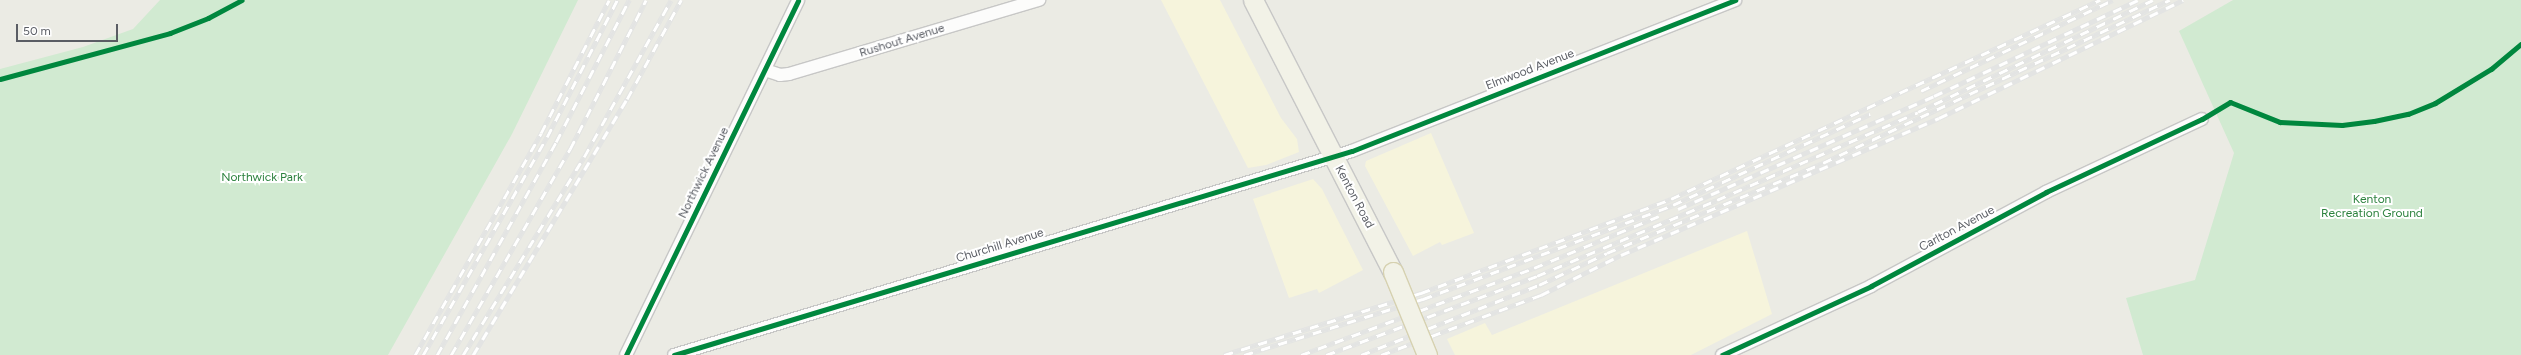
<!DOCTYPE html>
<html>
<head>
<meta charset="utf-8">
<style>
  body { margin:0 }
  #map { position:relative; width:2521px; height:355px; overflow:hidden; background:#ebebe4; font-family:Figtree,sans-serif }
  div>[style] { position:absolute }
  .commercial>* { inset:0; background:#f6f4dc }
  .green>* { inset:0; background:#d1ead1 }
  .roads { filter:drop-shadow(1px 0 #c7c7c6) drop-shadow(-1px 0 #c7c7c6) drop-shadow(0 1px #c7c7c6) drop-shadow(0 -1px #c7c7c6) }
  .street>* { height:12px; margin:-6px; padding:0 6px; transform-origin:6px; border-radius:6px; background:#fcfcfb }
  .primary>* { height:19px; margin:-9.5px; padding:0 9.5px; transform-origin:9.5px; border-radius:9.5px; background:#f2f2e7 }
  .rail>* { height:4.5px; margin-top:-2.25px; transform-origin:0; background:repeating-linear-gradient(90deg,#fff 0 9px,#e3e4e3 0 18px); box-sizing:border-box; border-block:1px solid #e3e4e3 }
  .bridges { filter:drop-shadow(1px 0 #d6d1b0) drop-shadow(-1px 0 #d6d1b0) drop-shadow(0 1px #d6d1b0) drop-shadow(0 -1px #d6d1b0) }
  .primary-bridge>* { height:19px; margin:-9.5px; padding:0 9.5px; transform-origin:9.5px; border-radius:9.5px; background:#f2f2e7 }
  .cycleway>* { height:5px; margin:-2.5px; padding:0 2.5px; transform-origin:2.5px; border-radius:2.5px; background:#00873e }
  span { translate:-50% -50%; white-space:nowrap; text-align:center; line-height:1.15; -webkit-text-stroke:4px #fff; paint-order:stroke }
  .street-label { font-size:12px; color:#5a5d64 }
  .park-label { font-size:12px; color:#2c823e }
  .scale { position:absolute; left:16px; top:24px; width:102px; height:18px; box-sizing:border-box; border:2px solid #5a5d64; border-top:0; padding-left:5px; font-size:12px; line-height:14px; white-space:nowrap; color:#5a5d64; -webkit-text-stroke:3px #fff; paint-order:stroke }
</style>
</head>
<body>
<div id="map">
  <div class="commercial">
    <div style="clip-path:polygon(1161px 0,1220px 0,1281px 118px,1297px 139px,1299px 152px,1266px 165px,1248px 168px)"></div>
    <div style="clip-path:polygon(1431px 133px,1474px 233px,1442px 245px,1440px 242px,1413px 256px,1365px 166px,1366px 161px)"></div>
    <div style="clip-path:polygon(1313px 179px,1322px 189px,1363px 270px,1319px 293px,1317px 289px,1289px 298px,1253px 199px)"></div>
    <div style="clip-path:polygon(1747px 231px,1772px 314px,1691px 355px,1455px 355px,1447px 339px,1485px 323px,1492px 335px)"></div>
  </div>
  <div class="green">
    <div style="clip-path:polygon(160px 0,578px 0,512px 134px,388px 355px,0 355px,0 69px,83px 47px,133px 29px)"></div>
    <div style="clip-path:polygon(2233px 0,2521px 0,2521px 355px,2143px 355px,2126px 298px,2195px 280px,2234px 153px,2179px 31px)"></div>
  </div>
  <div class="roads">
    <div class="street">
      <div style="left:765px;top:70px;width:16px;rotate:18deg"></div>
      <div style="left:780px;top:75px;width:9px;rotate:-6deg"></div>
      <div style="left:789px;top:74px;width:261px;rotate:-16.5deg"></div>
      <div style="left:626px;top:355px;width:394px;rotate:-64.1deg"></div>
      <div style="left:674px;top:355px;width:708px;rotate:-16.75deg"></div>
      <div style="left:1352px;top:151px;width:412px;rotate:-21.5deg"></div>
      <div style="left:1722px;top:355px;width:164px;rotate:-24.8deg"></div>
      <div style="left:1871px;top:286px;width:199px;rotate:-28.2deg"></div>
      <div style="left:2046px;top:192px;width:172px;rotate:-25.1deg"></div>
    </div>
    <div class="primary">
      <div style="left:1253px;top:0;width:306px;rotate:62.8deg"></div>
    </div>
  </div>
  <div class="rail">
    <div style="left:1921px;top:91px;width:212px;rotate:-25.4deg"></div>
    <div style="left:1678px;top:209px;width:280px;rotate:-23.8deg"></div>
    <div style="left:1934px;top:96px;width:225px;rotate:-25.2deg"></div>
    <div style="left:415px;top:355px;width:255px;rotate:-60.4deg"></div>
    <div style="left:541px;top:133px;width:149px;rotate:-62.9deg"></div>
    <div style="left:423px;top:355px;width:251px;rotate:-60.4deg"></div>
    <div style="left:547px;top:137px;width:154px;rotate:-62.9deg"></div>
    <div style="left:437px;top:355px;width:244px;rotate:-60.8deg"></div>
    <div style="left:556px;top:142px;width:160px;rotate:-62.8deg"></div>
    <div style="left:451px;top:355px;width:238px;rotate:-60deg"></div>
    <div style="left:570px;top:149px;width:167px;rotate:-63deg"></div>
    <div style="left:463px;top:355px;width:232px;rotate:-58.6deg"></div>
    <div style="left:584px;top:157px;width:179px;rotate:-61deg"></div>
    <div style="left:473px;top:355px;width:299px;rotate:-59deg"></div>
    <div style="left:627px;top:99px;width:113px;rotate:-61.4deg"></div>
    <div style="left:1224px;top:355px;width:207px;rotate:-17.5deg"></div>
    <div style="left:1421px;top:293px;width:267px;rotate:-20.6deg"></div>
    <div style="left:1671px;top:199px;width:473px;rotate:-24.9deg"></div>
    <div style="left:1244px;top:355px;width:188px;rotate:-17.4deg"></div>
    <div style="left:1423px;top:299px;width:267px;rotate:-20.6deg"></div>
    <div style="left:1673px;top:205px;width:217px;rotate:-24.8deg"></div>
    <div style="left:1301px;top:355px;width:249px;rotate:-20.5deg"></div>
    <div style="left:1534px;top:268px;width:135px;rotate:-22.6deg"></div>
    <div style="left:1326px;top:355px;width:225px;rotate:-20.5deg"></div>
    <div style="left:1537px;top:276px;width:195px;rotate:-22.9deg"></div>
    <div style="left:1717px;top:200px;width:219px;rotate:-23.6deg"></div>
    <div style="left:1918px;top:112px;width:260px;rotate:-25.5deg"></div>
    <div style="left:1361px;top:355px;width:191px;rotate:-21.5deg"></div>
    <div style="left:1539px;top:285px;width:75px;rotate:-25.2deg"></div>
    <div style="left:1607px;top:253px;width:234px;rotate:-22.6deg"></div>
    <div style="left:1823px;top:163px;width:383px;rotate:-25.2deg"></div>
    <div style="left:1381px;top:355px;width:171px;rotate:-20.6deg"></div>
    <div style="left:1541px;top:295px;width:89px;rotate:-26.6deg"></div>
    <div style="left:1621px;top:255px;width:346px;rotate:-23.3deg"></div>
    <div style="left:1939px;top:118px;width:271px;rotate:-25.8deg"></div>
  </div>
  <div class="bridges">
    <div class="primary-bridge">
      <div style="left:1393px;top:272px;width:90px;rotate:67.7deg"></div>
    </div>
  </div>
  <div class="cycleway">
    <div style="left:0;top:79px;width:176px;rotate:-15.1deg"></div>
    <div style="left:170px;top:33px;width:41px;rotate:-21.5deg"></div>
    <div style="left:208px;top:18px;width:38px;rotate:-28deg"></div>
    <div style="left:626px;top:355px;width:394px;rotate:-64.1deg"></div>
    <div style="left:674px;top:355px;width:708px;rotate:-16.75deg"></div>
    <div style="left:1352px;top:151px;width:412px;rotate:-21.5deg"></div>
    <div style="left:1722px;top:355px;width:164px;rotate:-24.8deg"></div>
    <div style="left:1871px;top:286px;width:199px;rotate:-28.2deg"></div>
    <div style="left:2046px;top:192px;width:172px;rotate:-25.1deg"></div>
    <div style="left:2202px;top:119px;width:33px;rotate:-31deg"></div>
    <div style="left:2230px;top:102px;width:54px;rotate:21.8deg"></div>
    <div style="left:2280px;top:122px;width:62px;rotate:2.8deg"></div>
    <div style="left:2342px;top:125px;width:32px;rotate:-7deg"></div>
    <div style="left:2374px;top:121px;width:35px;rotate:-12deg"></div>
    <div style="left:2408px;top:114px;width:29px;rotate:-22deg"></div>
    <div style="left:2435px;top:103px;width:66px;rotate:-31.3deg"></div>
    <div style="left:2491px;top:69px;width:39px;rotate:-40deg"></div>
  </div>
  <div class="street-label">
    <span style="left:902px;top:41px;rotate:-17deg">Rushout Avenue</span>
    <span style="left:1530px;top:70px;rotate:-21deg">Elmwood Avenue</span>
    <span style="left:704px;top:173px;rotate:-64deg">Northwick Avenue</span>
    <span style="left:1354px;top:197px;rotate:62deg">Kenton Road</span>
    <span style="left:1957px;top:229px;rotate:-28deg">Carlton Avenue</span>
    <span style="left:1000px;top:246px;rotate:-17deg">Churchill Avenue</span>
  </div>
  <div class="park-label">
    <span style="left:262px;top:178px">Northwick Park</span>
    <span style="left:2372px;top:207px">Kenton<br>Recreation Ground</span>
  </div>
  <div class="scale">50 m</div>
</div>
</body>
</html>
